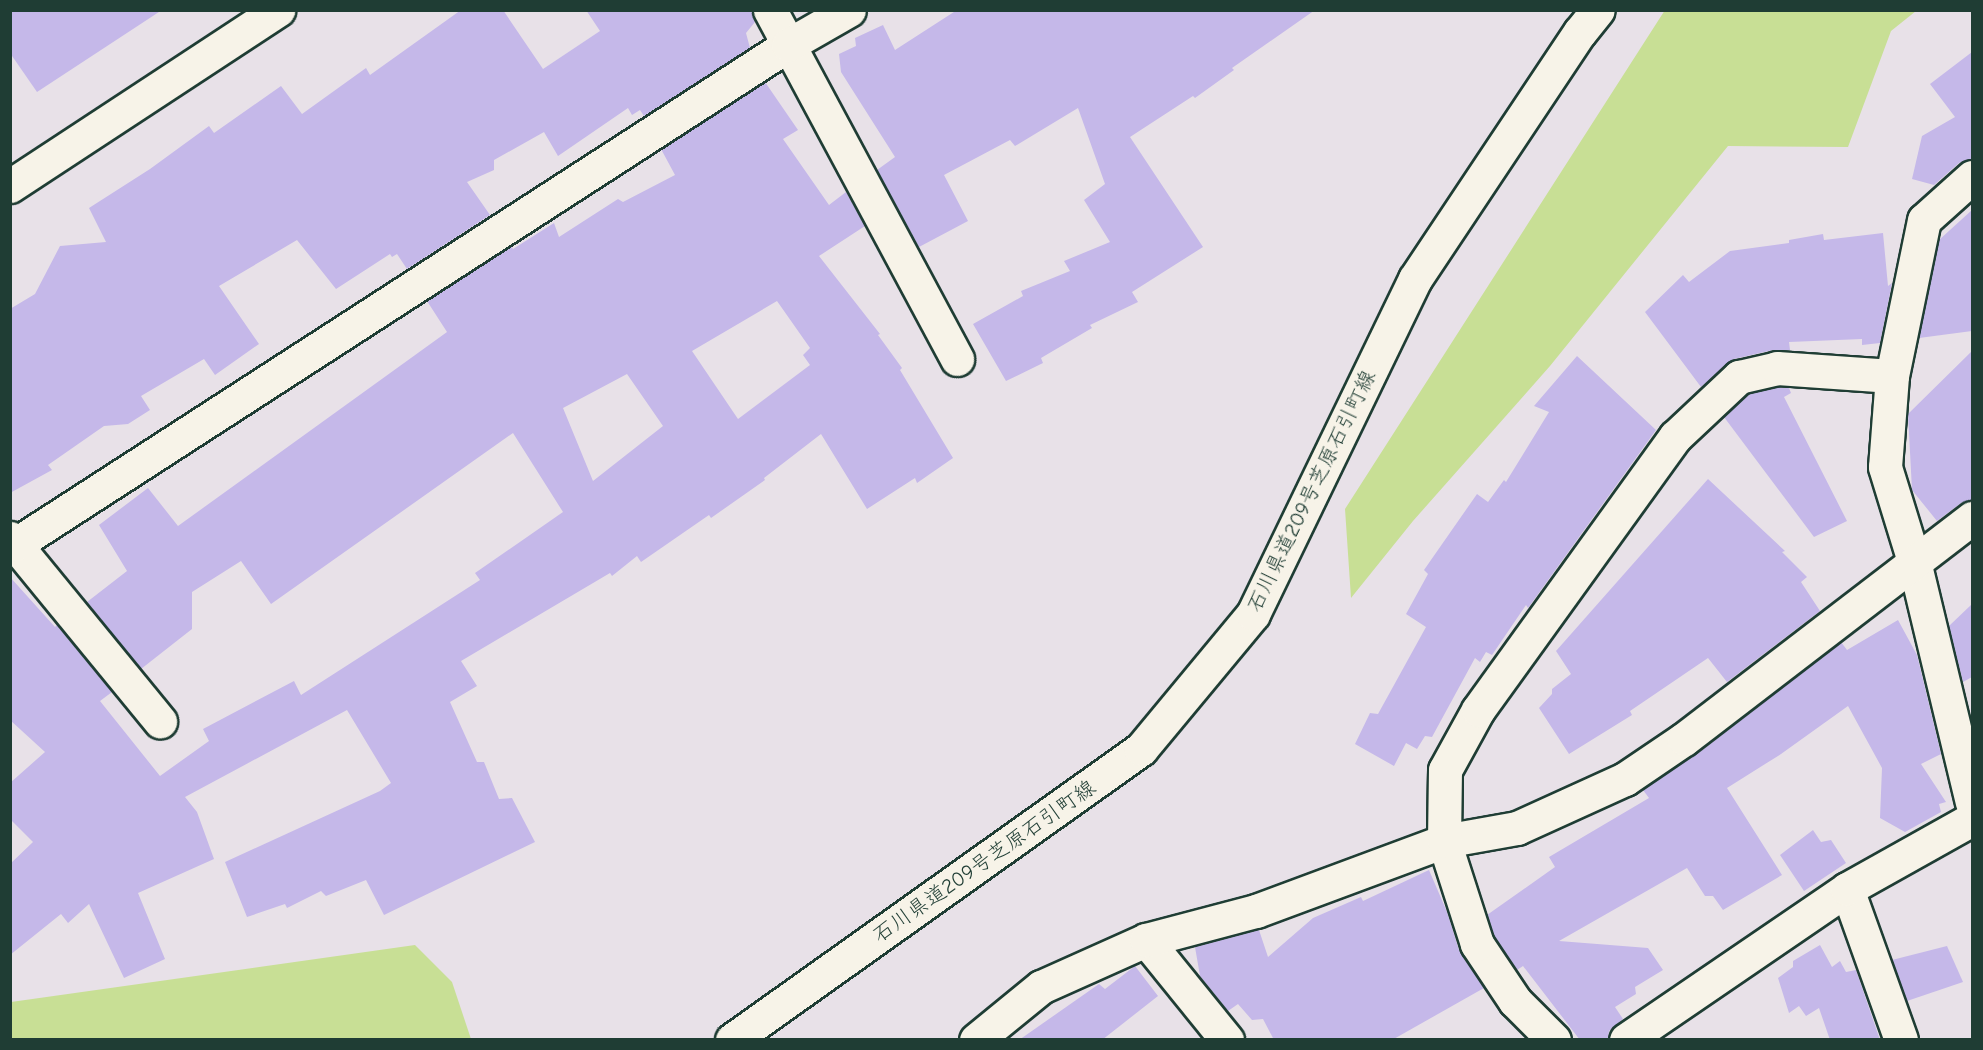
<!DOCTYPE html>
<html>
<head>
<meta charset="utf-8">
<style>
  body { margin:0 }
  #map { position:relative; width:1983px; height:1050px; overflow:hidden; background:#e8e1e8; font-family:"Comic Neue","Klee One",sans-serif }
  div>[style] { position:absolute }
  .green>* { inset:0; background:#c8df95 }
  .building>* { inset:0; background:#c5b8e9 }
  .roads { filter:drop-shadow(2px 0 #1f3d34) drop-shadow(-2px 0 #1f3d34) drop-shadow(0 2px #1f3d34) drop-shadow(0 -2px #1f3d34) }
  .minor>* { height:33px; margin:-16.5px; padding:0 16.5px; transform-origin:16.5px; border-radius:16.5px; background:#f7f3e8 }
  .major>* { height:33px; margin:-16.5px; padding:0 16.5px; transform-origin:16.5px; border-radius:16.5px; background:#f7f3e8 }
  span { translate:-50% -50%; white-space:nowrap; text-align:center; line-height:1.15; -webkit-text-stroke:4.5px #f7f3e8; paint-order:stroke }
  .street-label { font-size:21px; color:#1f3d34 }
  .frame { position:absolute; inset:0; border:12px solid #1f3d34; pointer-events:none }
</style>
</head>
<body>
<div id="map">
  <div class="green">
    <div style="clip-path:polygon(1665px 10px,1916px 11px,1891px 31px,1848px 147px,1728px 146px,1550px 366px,1413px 521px,1351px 598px,1345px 509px)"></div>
    <div style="clip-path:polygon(415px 945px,452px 982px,471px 1039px,11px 1039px,11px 1002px)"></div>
  </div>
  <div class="building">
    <div style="clip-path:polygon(10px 10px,162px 10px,37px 92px,10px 53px)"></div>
    <div style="clip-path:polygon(461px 10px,503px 10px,543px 69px,600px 31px,586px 10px,751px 10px,755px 22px,746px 33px,750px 48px,644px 116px,640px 110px,632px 115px,628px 108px,558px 156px,544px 132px,494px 160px,494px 170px,467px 182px,490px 215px,407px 269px,397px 254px,392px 257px,390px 254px,336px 289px,297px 240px,219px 286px,259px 344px,215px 375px,204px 359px,141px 396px,150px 410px,128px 424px,104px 426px,48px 465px,52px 470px,10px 493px,10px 309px,35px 294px,60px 246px,106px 242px,89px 208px,150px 169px,209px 126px,214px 133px,281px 86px,302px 114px,366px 68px,370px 75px)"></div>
    <div style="clip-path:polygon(957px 10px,1315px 10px,1232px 68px,1234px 70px,1195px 98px,1193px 96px,1130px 137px,1203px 247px,1132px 292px,1138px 302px,1090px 325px,1092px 328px,1041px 358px,1043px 363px,1006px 381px,973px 324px,1023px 296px,1021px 291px,1070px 271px,1064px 261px,1110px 242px,1084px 200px,1105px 184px,1078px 108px,1015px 146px,1010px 140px,944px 175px,968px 221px,919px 247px,877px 170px,895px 157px,841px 72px,839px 54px,856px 46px,855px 38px,883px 25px,895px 50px)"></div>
    <div style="clip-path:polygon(1972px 52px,1972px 159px,1959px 163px,1934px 185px,1912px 179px,1922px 136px,1955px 117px,1930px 84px)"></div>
    <div style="clip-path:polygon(evenodd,765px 82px,798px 130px,783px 139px,829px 205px,846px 192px,865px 226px,819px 256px,880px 334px,878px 335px,902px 368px,900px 370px,953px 458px,917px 483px,915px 478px,867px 509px,821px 434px,764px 478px,765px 480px,711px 518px,709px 515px,641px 562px,637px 556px,612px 576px,610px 573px,461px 661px,477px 686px,450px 702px,477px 762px,484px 762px,499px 799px,512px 798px,535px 842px,384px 915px,366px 880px,326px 896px,321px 891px,287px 908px,285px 904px,247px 917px,225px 862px,380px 791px,391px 783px,347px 710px,185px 797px,197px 812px,214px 859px,138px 893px,165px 959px,124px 978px,89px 904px,68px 923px,61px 914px,10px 955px,10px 864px,33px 842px,10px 819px,10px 783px,45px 752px,10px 720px,10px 577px,55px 627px,57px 625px,112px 692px,100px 701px,160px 776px,209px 741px,203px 729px,294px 681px,301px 695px,480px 580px,475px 573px,563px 512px,513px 433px,271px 604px,241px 561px,192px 592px,192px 629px,141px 669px,87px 602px,127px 571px,99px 525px,148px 488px,178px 526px,447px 332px,427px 301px,511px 246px,513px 249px,554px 223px,559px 237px,618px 199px,623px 202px,675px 175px,661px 149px,765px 82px,777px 301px,810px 348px,803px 355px,810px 365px,738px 419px,692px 351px,777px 301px,765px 82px,627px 374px,663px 426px,593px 481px,563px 408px,627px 374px)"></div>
    <div style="clip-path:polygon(1972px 210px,1972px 331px,1919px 338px,1939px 240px)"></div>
    <div style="clip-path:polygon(1883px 233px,1888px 286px,1892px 283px,1880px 343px,1862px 345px,1862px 339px,1789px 342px,1790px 350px,1773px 350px,1734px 359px,1701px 387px,1645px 312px,1683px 275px,1689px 282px,1730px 251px,1789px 243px,1789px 240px,1823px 234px,1824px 240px)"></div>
    <div style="clip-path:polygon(1972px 351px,1972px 500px,1961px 503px,1937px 521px,1912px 490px,1908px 414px)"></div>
    <div style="clip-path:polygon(1577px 356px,1656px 430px,1528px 608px,1526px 605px,1492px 655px,1486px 652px,1480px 662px,1475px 658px,1432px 737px,1425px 736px,1417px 749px,1406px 743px,1394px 766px,1355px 744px,1370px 713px,1378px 714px,1426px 627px,1406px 614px,1428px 574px,1424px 570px,1477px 494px,1488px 502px,1504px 480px,1506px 482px,1549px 412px,1534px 406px)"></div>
    <div style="clip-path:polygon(1779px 387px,1789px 388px,1791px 393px,1784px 397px,1847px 521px,1814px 537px,1724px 417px,1748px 394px)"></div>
    <div style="clip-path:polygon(1708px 479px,1785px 551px,1782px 552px,1807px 577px,1801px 582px,1820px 611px,1727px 682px,1708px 658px,1630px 711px,1632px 715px,1569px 754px,1539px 708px,1552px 694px,1552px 689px,1571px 674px,1556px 651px)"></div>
    <div style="clip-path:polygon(1972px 604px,1972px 677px,1963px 682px,1949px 626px)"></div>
    <div style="clip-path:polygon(1898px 620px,1917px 655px,1941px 754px,1921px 764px,1946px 802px,1939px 804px,1941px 812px,1905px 832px,1880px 818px,1882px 768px,1848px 706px,1781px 754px,1727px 788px,1782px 875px,1723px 910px,1713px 896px,1705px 896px,1687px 868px,1559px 941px,1648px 948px,1663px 970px,1635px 987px,1636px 994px,1615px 1007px,1623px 1019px,1609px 1031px,1608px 1040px,1580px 1040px,1523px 966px,1517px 970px,1494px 936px,1487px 915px,1555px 867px,1549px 857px,1649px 798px,1643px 790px,1701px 751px,1841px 642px,1847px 650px)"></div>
    <div style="clip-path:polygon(1813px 830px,1821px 842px,1831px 840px,1846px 863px,1804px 891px,1780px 855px)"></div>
    <div style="clip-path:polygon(1429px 870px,1447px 912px,1459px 950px,1484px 988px,1392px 1040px,1274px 1040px,1263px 1019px,1252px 1020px,1238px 1004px,1228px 1011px,1200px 976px,1195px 947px,1259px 930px,1268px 957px,1313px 918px,1361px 897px,1363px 901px)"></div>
    <div style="clip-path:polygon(1820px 945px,1832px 967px,1840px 961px,1846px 972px,1856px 970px,1880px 1040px,1830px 1040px,1819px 1008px,1806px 1016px,1799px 1006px,1789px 1013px,1778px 978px,1793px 967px,1793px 961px)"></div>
    <div style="clip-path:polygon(1947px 946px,1963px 982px,1907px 1001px,1892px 960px)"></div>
    <div style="clip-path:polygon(1135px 966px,1158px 996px,1102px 1040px,1019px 1040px,1099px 984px,1105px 989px)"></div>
  </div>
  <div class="roads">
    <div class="minor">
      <div style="left:770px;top:10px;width:396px;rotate:61.8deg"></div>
      <div style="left:1972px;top:177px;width:64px;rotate:138.1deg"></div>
      <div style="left:1924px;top:220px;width:159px;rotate:101.6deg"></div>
      <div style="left:1892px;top:376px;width:91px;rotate:94.4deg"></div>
      <div style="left:1885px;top:467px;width:98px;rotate:72.9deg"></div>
      <div style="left:1914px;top:561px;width:248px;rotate:76.5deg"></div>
      <div style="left:10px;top:186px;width:321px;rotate:-33.3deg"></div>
      <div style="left:10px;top:538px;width:237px;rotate:50.7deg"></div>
      <div style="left:16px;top:544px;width:919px;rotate:-32.88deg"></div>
      <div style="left:788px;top:45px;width:70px;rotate:-29.8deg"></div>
      <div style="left:1847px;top:889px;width:160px;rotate:70.3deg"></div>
      <div style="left:1146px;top:940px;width:129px;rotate:51deg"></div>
      <div style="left:976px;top:1040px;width:84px;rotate:-39.2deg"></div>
      <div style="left:1041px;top:987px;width:115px;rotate:-24.1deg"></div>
      <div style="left:1146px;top:940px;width:114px;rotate:-14.8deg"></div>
      <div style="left:1256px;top:911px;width:201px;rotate:-20.4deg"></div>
      <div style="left:1444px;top:841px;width:74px;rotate:-10.1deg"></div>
      <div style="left:1517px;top:828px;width:119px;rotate:-24.4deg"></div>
      <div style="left:1625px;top:779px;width:71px;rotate:-34.1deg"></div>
      <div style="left:1684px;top:739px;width:363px;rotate:-37.5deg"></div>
      <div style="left:1554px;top:1040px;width:55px;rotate:-135deg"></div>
      <div style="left:1515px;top:1001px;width:69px;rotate:-123.7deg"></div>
      <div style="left:1477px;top:944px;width:108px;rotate:-107.8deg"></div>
      <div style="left:1444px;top:841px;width:71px;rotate:-89.2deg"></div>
      <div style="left:1445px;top:770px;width:68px;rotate:-61.2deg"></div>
      <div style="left:1478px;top:710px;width:337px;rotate:-54.2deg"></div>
      <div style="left:1675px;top:437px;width:88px;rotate:-43.2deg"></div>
      <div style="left:1739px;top:377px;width:39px;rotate:-13deg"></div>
      <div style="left:1777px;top:368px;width:115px;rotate:4deg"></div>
      <div style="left:1626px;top:1040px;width:268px;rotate:-34.3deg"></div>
      <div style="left:1847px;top:889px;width:143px;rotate:-29.2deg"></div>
    </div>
    <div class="major">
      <div style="left:732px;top:1040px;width:502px;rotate:-35.43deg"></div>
      <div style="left:1141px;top:749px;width:175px;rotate:-50.3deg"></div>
      <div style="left:1253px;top:614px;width:372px;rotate:-64.2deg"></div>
      <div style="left:1415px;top:279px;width:297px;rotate:-56.3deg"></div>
      <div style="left:1580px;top:32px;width:28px;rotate:-51deg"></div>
    </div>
  </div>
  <div class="street-label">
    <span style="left:1311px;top:491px;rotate:-64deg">石川県道209号芝原石引町線</span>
    <span style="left:984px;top:861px;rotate:-35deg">石川県道209号芝原石引町線</span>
  </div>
  <div class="frame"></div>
</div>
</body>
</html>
